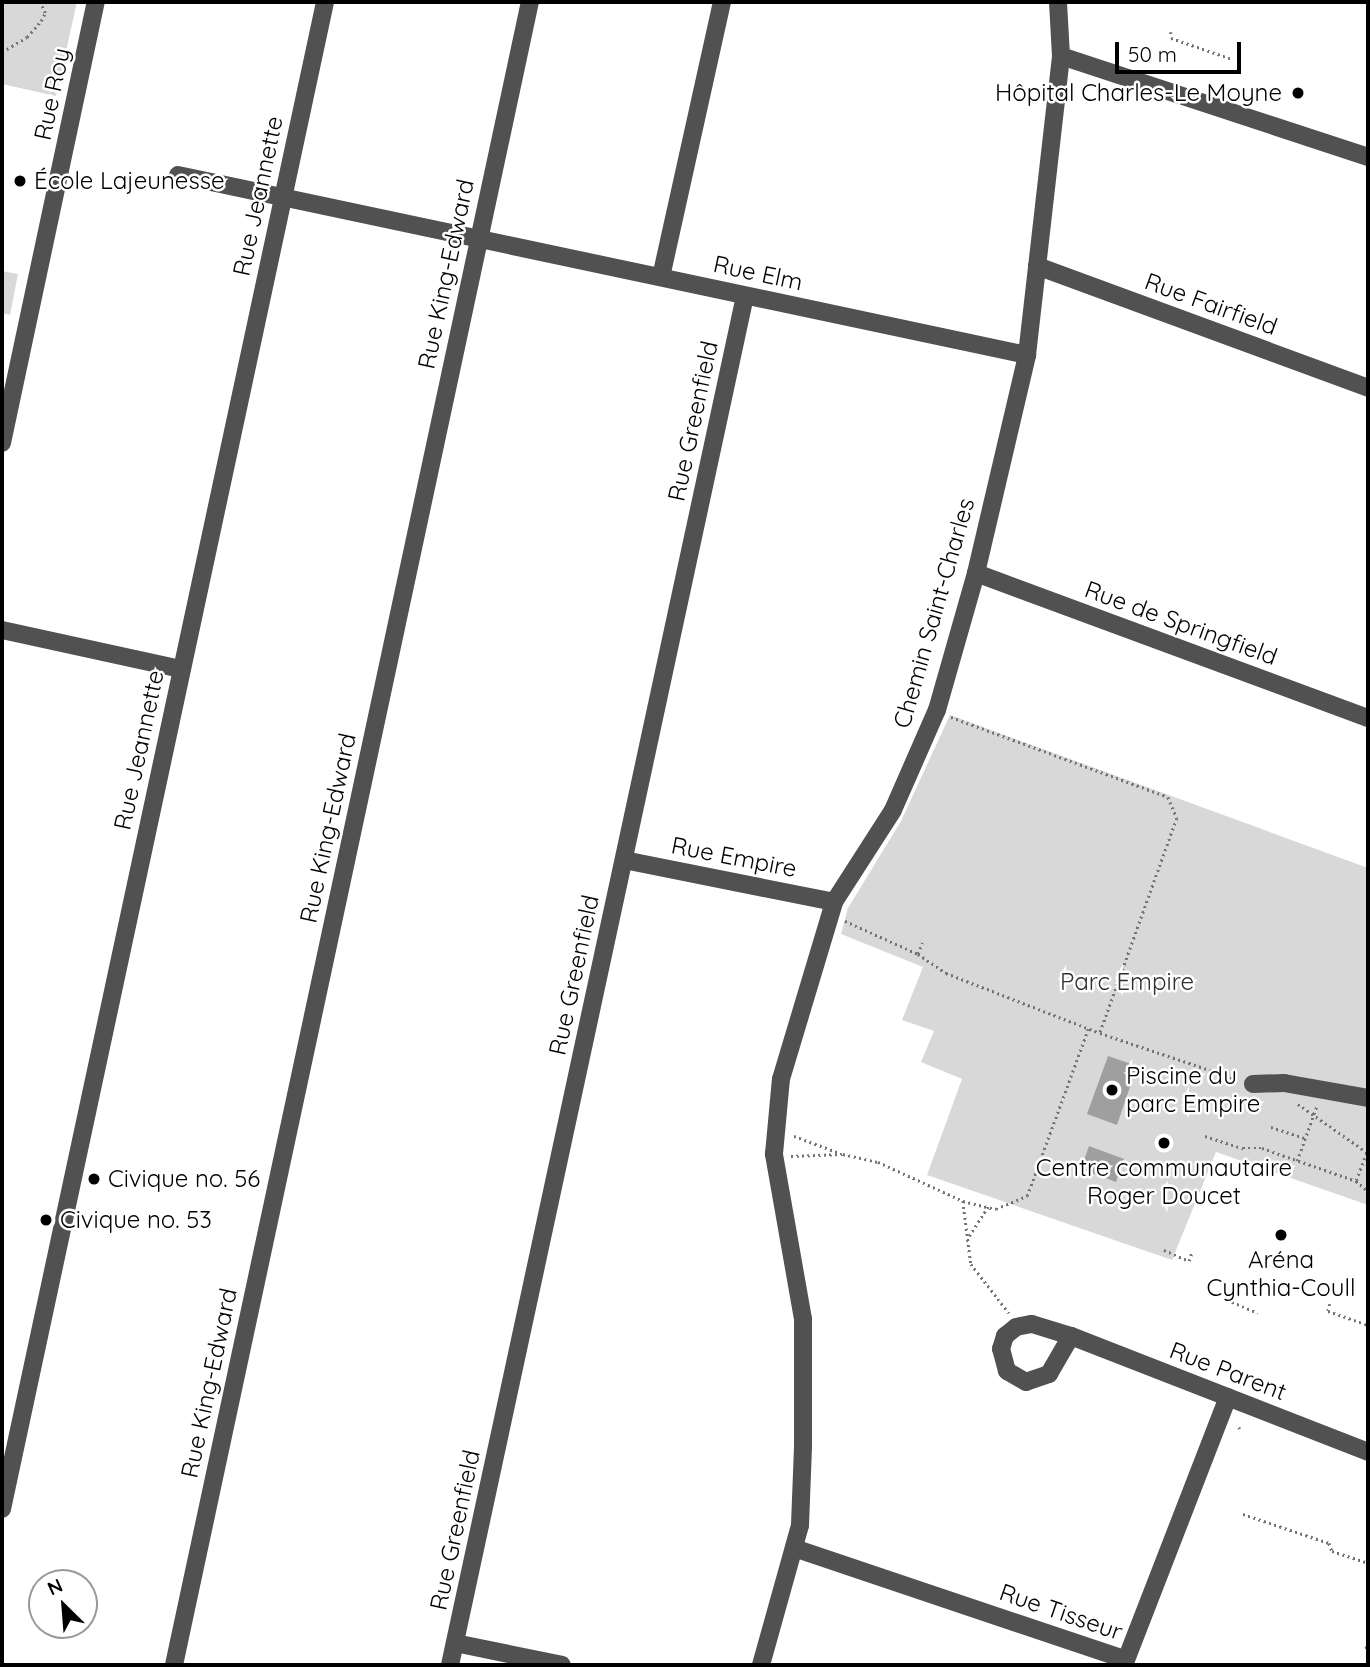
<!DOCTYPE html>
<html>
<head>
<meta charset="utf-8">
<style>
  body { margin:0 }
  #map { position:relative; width:1370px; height:1667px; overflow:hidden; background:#fff; font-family:Quicksand,sans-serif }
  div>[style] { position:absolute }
  .green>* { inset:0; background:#d8d8d8 }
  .water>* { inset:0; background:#9f9f9f }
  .path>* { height:2.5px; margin-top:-1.25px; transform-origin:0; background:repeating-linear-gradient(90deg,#737373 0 2px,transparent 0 5.5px) }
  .minor>* { height:18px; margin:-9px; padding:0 9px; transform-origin:9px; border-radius:9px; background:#515151 }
  .dots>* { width:19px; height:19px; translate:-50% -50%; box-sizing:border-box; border:4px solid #fff; border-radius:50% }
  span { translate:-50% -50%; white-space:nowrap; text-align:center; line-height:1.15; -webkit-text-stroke:5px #fff; paint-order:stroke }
  .poi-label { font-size:24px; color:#000 }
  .right { translate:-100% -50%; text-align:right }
  .left { translate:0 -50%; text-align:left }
  .street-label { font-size:24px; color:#000 }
  .park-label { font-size:24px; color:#2f2f2f }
  .frame { position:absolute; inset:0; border:4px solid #000; pointer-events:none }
  .north { position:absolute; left:28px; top:1569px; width:70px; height:70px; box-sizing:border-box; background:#fff; border:2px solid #999; border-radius:50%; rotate:335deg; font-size:19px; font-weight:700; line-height:28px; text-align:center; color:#000 }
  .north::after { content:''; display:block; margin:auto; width:24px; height:32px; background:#000; clip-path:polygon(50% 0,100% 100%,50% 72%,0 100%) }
  .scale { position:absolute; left:1115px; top:42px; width:126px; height:32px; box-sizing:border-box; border:4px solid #000; border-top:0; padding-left:9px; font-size:21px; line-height:24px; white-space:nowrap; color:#000; -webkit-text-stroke:5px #fff; paint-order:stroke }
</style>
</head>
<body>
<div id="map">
  <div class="green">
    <div style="clip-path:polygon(2px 2px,77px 2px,56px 96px,2px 84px)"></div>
    <div style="clip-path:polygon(2px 271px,18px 274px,10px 315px,2px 313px)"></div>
    <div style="clip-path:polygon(950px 715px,1368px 868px,1368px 1205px,1216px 1152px,1172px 1260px,927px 1175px,962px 1079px,921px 1062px,934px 1031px,902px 1020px,923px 967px,841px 934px,848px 908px,901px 821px)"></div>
  </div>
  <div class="water">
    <div style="clip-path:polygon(1108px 1056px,1137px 1066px,1117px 1125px,1087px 1114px)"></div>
    <div style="clip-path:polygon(1089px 1146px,1124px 1159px,1116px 1182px,1081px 1169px)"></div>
  </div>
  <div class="path">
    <div style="left:1171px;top:32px;width:6px;rotate:90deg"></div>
    <div style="left:1171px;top:38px;width:65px;rotate:19deg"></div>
    <div style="left:2px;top:52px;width:29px;rotate:-31deg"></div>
    <div style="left:27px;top:37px;width:21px;rotate:-49deg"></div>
    <div style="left:41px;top:21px;width:9px;rotate:-63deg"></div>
    <div style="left:45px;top:13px;width:12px;rotate:-114deg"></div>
    <div style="left:951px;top:717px;width:231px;rotate:20.2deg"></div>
    <div style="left:1168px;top:797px;width:23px;rotate:67deg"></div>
    <div style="left:1177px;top:818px;width:228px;rotate:109.7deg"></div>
    <div style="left:845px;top:921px;width:80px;rotate:24.3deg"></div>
    <div style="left:918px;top:954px;width:34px;rotate:34deg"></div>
    <div style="left:946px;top:973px;width:165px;rotate:21.3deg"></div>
    <div style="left:1100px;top:1033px;width:145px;rotate:18.6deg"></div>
    <div style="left:918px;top:954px;width:12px;rotate:-70deg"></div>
    <div style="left:1298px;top:1104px;width:85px;rotate:35deg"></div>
    <div style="left:1271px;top:1127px;width:36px;rotate:18deg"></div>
    <div style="left:794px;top:1136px;width:49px;rotate:20.3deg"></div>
    <div style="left:1205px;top:1136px;width:40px;rotate:18deg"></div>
    <div style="left:1243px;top:1148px;width:19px"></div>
    <div style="left:1262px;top:1148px;width:100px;rotate:19.3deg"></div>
    <div style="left:1367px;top:1153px;width:30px;rotate:111deg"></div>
    <div style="left:1356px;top:1181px;width:16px;rotate:40deg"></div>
    <div style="left:791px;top:1156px;width:52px;rotate:-2.2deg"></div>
    <div style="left:843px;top:1154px;width:36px;rotate:13deg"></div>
    <div style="left:878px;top:1162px;width:94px;rotate:24.6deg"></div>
    <div style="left:963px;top:1201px;width:64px;rotate:82.8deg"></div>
    <div style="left:971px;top:1264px;width:62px;rotate:52.2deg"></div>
    <div style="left:1297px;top:1161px;width:59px;rotate:-70.3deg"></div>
    <div style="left:963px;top:1201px;width:34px;rotate:14deg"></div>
    <div style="left:996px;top:1209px;width:34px;rotate:-23deg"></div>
    <div style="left:1027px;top:1196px;width:178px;rotate:-69.9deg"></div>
    <div style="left:969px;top:1236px;width:35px;rotate:-57deg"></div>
    <div style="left:1164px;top:1250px;width:27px;rotate:24deg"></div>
    <div style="left:1189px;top:1261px;width:9px;rotate:-72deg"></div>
    <div style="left:1232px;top:1302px;width:28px;rotate:23deg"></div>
    <div style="left:1330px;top:1304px;width:7px;rotate:106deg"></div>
    <div style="left:1328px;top:1311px;width:42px;rotate:19.3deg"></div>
    <div style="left:1239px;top:1427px;width:2px;rotate:63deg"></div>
    <div style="left:1243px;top:1514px;width:91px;rotate:18.6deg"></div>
    <div style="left:1329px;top:1543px;width:9px;rotate:69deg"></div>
    <div style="left:1332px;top:1551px;width:38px;rotate:18deg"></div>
    <div style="left:1366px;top:1646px;width:5px;rotate:68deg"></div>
  </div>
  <div class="minor">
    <div style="left:1061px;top:56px;width:323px;rotate:18.2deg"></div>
    <div style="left:178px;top:175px;width:868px;rotate:11.97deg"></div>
    <div style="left:1037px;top:266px;width:353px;rotate:20.2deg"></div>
    <div style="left:661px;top:277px;width:282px;rotate:-77.5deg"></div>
    <div style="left:2px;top:443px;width:451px;rotate:-78deg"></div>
    <div style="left:976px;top:573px;width:418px;rotate:20.3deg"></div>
    <div style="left:2px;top:630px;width:183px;rotate:12.3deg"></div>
    <div style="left:624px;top:860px;width:214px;rotate:11.3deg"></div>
    <div style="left:1253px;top:1084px;width:31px;rotate:-2deg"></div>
    <div style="left:1284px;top:1083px;width:85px;rotate:10.1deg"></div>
    <div style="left:1032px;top:1324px;width:41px;rotate:17.1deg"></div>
    <div style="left:1071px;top:1336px;width:44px;rotate:120.1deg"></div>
    <div style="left:1049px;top:1374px;width:24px;rotate:161deg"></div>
    <div style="left:1026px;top:1382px;width:22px;rotate:-150deg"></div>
    <div style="left:1007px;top:1371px;width:23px;rotate:-105deg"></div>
    <div style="left:1001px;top:1349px;width:14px;rotate:-73deg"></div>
    <div style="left:1005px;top:1336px;width:14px;rotate:-39deg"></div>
    <div style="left:1016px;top:1327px;width:16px;rotate:-11deg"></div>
    <div style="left:1071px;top:1336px;width:319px;rotate:21.3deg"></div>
    <div style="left:2px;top:1509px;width:1541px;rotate:-77.9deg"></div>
    <div style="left:794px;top:1548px;width:350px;rotate:18.6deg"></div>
    <div style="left:1126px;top:1660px;width:282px;rotate:-68.8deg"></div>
    <div style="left:455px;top:1643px;width:109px;rotate:11.6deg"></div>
    <div style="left:174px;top:1665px;width:1701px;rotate:-77.92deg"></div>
    <div style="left:450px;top:1665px;width:1400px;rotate:-77.84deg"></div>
    <div style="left:761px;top:1665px;width:145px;rotate:-74.4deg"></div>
    <div style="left:800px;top:1525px;width:79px;rotate:-87.8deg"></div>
    <div style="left:803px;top:1446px;width:127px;rotate:-90deg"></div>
    <div style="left:803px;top:1319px;width:168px;rotate:-100deg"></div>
    <div style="left:774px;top:1154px;width:75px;rotate:-84.7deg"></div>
    <div style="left:781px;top:1079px;width:185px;rotate:-73.3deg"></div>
    <div style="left:834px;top:902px;width:109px;rotate:-57.3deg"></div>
    <div style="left:893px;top:810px;width:109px;rotate:-66.3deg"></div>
    <div style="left:937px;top:710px;width:142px;rotate:-74.1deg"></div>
    <div style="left:976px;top:573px;width:224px;rotate:-76.8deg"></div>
    <div style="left:1027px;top:355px;width:301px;rotate:-83.5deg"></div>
    <div style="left:1061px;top:56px;width:54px;rotate:-93.2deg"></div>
  </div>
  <div class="dots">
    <div style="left:1298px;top:93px;background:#000"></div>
    <div style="left:20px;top:181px;background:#000"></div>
    <div style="left:1112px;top:1090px;background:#000"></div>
    <div style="left:1164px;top:1143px;background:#000"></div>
    <div style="left:94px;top:1179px;background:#000"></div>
    <div style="left:46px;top:1220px;background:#000"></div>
    <div style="left:1281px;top:1235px;background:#000"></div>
  </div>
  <div class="poi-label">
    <span class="right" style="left:1282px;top:93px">Hôpital Charles-Le Moyne</span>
    <span class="left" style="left:34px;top:181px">École Lajeunesse</span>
    <span class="left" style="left:1126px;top:1090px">Piscine du<br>parc Empire</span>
    <span style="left:1164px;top:1182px">Centre communautaire<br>Roger Doucet</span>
    <span class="left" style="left:108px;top:1179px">Civique no. 56</span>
    <span class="left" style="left:60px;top:1220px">Civique no. 53</span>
    <span style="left:1281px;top:1274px">Aréna<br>Cynthia-Coull</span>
  </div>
  <div class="street-label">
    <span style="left:52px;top:94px;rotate:-78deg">Rue Roy</span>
    <span style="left:258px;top:196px;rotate:-78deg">Rue Jeannette</span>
    <span style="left:758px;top:273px;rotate:12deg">Rue Elm</span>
    <span style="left:446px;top:274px;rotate:-78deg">Rue King-Edward</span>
    <span style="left:1211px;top:304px;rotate:20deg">Rue Fairfield</span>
    <span style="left:693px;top:421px;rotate:-78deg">Rue Greenfield</span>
    <span style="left:934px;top:613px;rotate:-74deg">Chemin Saint-Charles</span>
    <span style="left:1181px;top:623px;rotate:20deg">Rue de Springfield</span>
    <span style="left:139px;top:750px;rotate:-78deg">Rue Jeannette</span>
    <span style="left:328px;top:828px;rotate:-78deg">Rue King-Edward</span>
    <span style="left:734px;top:857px;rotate:11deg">Rue Empire</span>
    <span style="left:574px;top:975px;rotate:-78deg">Rue Greenfield</span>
    <span style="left:1228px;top:1371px;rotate:21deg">Rue Parent</span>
    <span style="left:209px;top:1383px;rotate:-78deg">Rue King-Edward</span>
    <span style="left:455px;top:1530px;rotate:-78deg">Rue Greenfield</span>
    <span style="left:1061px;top:1612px;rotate:19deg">Rue Tisseur</span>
  </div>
  <div class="park-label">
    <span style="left:1127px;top:982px">Parc Empire</span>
  </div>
  <div class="frame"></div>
  <div class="north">N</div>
  <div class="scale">50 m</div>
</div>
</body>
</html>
